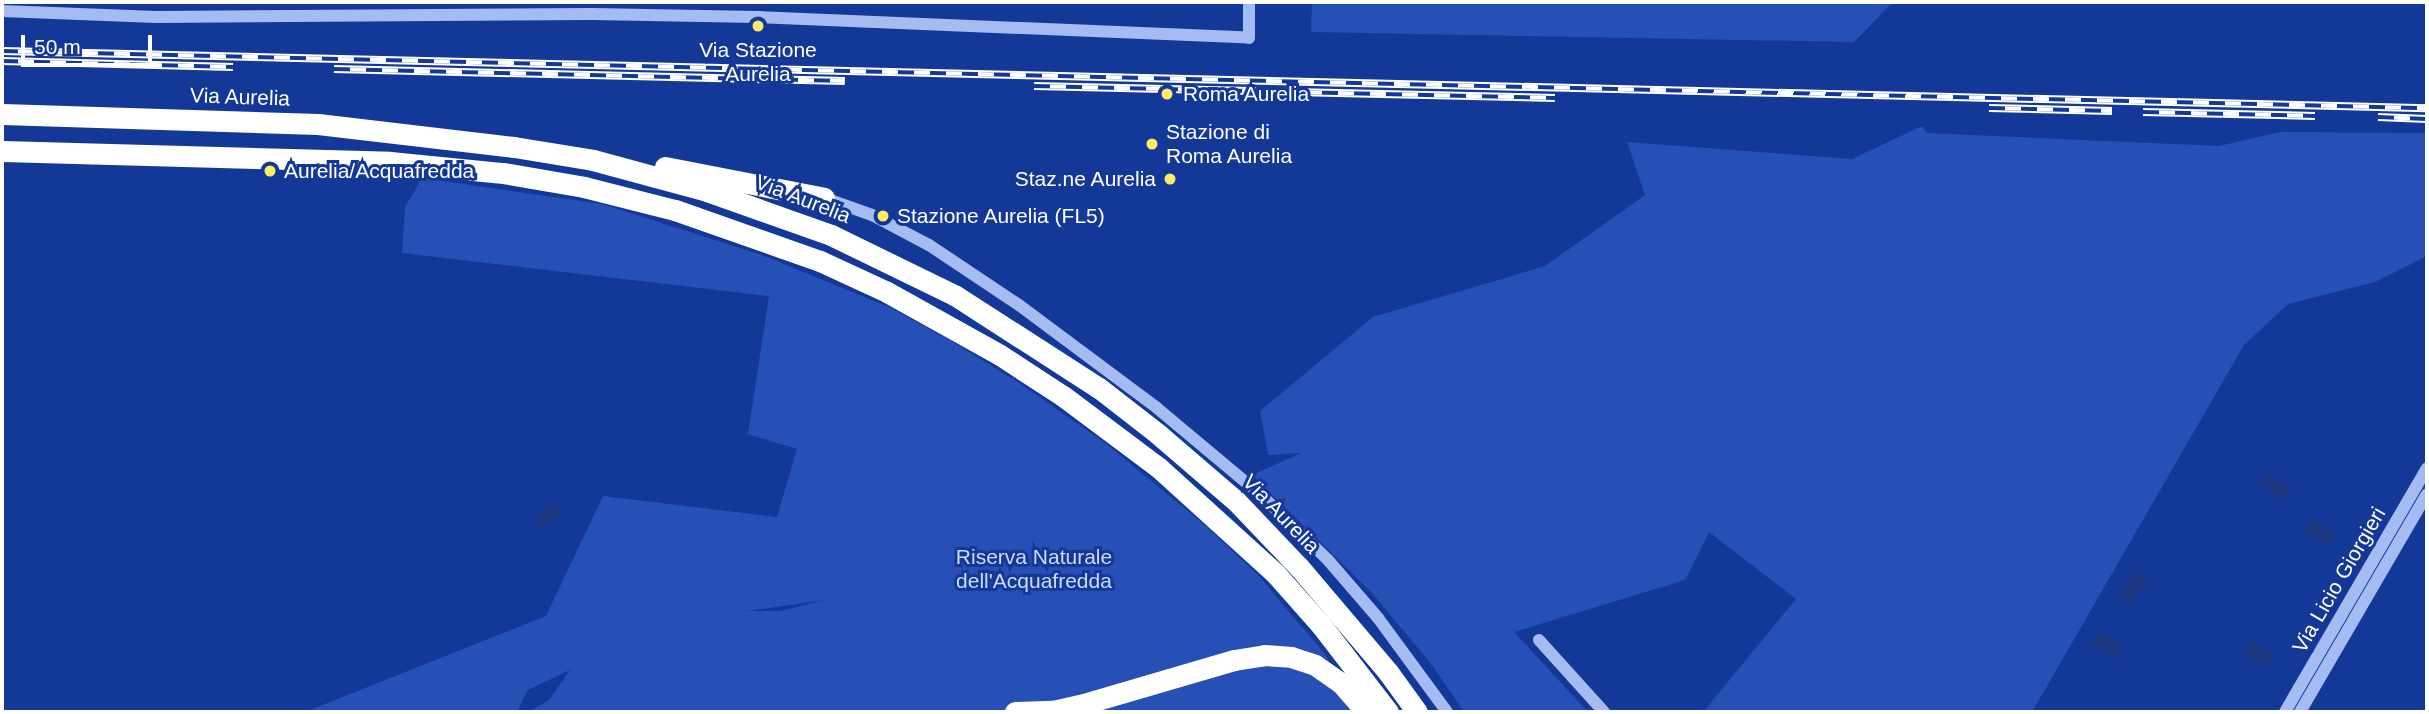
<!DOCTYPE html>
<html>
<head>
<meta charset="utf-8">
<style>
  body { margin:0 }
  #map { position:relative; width:2429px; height:714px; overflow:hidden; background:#133898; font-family:Arial,sans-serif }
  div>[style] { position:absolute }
  .green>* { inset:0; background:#2650b6 }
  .water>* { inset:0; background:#1d3881 }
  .minor>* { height:12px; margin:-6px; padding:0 6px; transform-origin:6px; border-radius:6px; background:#a5bcf3 }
  .highway>* { height:21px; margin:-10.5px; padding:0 10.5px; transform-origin:10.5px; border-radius:10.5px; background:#fff }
  .rail>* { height:8px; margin-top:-4px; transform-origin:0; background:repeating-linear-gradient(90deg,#133898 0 16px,#fff 0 32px); box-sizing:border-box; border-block:2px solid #fff }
  .dots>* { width:19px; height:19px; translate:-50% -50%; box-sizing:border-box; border:4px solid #133898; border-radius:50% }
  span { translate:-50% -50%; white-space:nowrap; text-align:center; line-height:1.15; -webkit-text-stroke:6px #133898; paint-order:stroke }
  .poi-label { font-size:21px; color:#fff }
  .left { translate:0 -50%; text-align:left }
  .right { translate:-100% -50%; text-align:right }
  .street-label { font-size:21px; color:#fff }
  .park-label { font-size:21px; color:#cddbfd }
  .frame { position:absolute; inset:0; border:4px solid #fff; pointer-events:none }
  .scale { position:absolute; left:21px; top:35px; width:131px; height:32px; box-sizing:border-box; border:4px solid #fff; border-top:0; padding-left:9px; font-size:21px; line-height:24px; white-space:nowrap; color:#fff; -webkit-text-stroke:5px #133898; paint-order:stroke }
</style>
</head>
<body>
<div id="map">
  <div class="green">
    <div style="clip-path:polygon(1312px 2px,1893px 2px,1854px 42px,1311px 32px)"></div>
    <div style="clip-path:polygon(1922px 126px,1927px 133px,2219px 146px,2280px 132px,2427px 133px,2427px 256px,2375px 282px,2288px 304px,2244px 345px,2032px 712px,1703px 712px,1796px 599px,1709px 532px,1685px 580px,1514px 632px,1588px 712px,1464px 712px,1432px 665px,1371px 592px,1252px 475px,1301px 453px,1268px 455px,1260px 411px,1373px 317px,1545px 266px,1645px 195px,1627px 142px,1852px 159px)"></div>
    <div style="clip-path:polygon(evenodd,422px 178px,602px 204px,762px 255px,891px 308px,951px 341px,1016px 381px,1104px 442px,1207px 527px,1259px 576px,1325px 654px,1357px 712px,528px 712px,549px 700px,570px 670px,528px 690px,517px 712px,305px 712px,546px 616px,603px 496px,777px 517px,797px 449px,748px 434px,769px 296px,402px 253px,405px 207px,422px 178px,825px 600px,780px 611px,746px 611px,747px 611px,825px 600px)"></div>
  </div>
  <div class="water">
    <div style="clip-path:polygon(2265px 473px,2291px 488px,2284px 500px,2258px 484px)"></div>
    <div style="clip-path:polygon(554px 504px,561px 507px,560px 515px,549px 520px,544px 528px,537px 528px,536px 518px,548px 505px)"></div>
    <div style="clip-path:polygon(2312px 518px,2336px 533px,2329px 546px,2304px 532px)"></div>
    <div style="clip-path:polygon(2136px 571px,2149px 580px,2130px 605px,2117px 596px)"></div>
    <div style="clip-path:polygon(2099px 631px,2124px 645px,2116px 659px,2091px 645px)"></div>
    <div style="clip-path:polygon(2250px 642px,2275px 655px,2268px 668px,2243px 655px)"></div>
  </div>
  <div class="minor">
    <div style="left:2px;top:11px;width:154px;rotate:2.2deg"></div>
    <div style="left:156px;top:17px;width:436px;rotate:-0.4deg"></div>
    <div style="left:592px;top:14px;width:166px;rotate:1deg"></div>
    <div style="left:758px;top:17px;width:491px;rotate:2.4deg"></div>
    <div style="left:1249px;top:38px;width:36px;rotate:-90deg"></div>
    <div style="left:824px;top:198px;width:51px;rotate:19.5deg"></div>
    <div style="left:872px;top:215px;width:64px;rotate:27.8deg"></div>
    <div style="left:929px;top:245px;width:108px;rotate:33.7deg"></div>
    <div style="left:1019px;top:305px;width:172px;rotate:36.7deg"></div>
    <div style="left:1157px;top:408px;width:136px;rotate:39.9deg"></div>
    <div style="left:1261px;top:495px;width:93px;rotate:44.1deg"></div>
    <div style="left:1328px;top:560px;width:77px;rotate:49.2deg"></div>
    <div style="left:1378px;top:618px;width:117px;rotate:53.7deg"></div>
    <div style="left:1539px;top:640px;width:97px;rotate:47.9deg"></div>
    <div style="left:2285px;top:712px;width:282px;rotate:-59.8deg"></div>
    <div style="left:2300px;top:712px;width:252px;rotate:-59.8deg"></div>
  </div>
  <div class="highway">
    <div style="left:2px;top:114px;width:316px;rotate:1.8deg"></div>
    <div style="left:318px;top:124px;width:197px;rotate:6.7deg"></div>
    <div style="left:514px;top:147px;width:80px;rotate:9.3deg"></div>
    <div style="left:593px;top:160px;width:118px;rotate:15.2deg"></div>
    <div style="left:707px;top:191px;width:132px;rotate:19.5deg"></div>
    <div style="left:831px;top:235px;width:139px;rotate:26deg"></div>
    <div style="left:956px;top:296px;width:170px;rotate:32.8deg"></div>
    <div style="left:1099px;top:388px;width:75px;rotate:37.9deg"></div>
    <div style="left:1158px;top:434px;width:104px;rotate:40.7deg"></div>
    <div style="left:1237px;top:502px;width:90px;rotate:46.4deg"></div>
    <div style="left:1299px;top:567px;width:138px;rotate:49.7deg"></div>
    <div style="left:1388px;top:672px;width:49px;rotate:54.1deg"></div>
    <div style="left:2px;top:151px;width:388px;rotate:1.6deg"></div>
    <div style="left:390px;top:162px;width:114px;rotate:5.6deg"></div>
    <div style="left:503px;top:173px;width:82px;rotate:9.8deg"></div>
    <div style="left:584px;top:187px;width:94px;rotate:14.2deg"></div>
    <div style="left:675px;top:210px;width:154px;rotate:19.4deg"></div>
    <div style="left:820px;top:261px;width:74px;rotate:24.8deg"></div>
    <div style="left:887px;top:292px;width:129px;rotate:29.1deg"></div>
    <div style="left:1000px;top:355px;width:75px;rotate:33.1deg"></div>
    <div style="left:1063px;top:396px;width:119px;rotate:36.8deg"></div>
    <div style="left:1158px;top:467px;width:158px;rotate:42.2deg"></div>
    <div style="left:1275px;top:573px;width:69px;rotate:48.5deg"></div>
    <div style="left:1321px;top:625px;width:110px;rotate:52.4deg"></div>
    <div style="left:665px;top:167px;width:162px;rotate:11deg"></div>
    <div style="left:1015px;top:712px;width:38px;rotate:-2deg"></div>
    <div style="left:1053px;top:711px;width:28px;rotate:-13deg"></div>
    <div style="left:1080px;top:705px;width:160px;rotate:-16.3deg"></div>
    <div style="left:1234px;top:660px;width:30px;rotate:-9deg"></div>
    <div style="left:1264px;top:655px;width:27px;rotate:4deg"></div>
    <div style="left:1291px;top:657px;width:25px;rotate:18deg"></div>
    <div style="left:1315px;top:665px;width:33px;rotate:35deg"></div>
    <div style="left:1342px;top:684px;width:37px;rotate:49deg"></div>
  </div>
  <div class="rail">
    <div style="left:2px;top:51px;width:2426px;rotate:1.35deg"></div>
    <div style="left:2px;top:61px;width:231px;rotate:1.5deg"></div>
    <div style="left:334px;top:69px;width:511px;rotate:1.35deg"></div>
    <div style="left:1034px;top:86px;width:521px;rotate:1.32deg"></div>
    <div style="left:1989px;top:108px;width:123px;rotate:1.4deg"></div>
    <div style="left:2143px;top:112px;width:172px;rotate:1.3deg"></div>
    <div style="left:2378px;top:117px;width:49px;rotate:2.3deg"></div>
  </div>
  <div class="dots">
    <div style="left:758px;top:26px;background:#ffeb67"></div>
    <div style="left:1167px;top:94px;background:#ffeb67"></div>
    <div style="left:1152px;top:144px;background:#ffeb67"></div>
    <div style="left:270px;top:171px;background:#ffeb67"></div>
    <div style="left:1170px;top:179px;background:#ffeb67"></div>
    <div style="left:883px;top:216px;background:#ffeb67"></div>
  </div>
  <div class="poi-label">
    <span style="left:758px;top:62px">Via Stazione<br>Aurelia</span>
    <span class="left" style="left:1183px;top:94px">Roma Aurelia</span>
    <span class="left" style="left:1166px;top:144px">Stazione di<br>Roma Aurelia</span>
    <span class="left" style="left:284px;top:171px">Aurelia/Acquafredda</span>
    <span class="right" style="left:1156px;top:179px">Staz.ne Aurelia</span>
    <span class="left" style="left:897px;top:216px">Stazione Aurelia (FL5)</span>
  </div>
  <div class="street-label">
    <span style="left:240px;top:97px;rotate:2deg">Via Aurelia</span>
    <span style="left:803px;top:199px;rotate:21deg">Via Aurelia</span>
    <span style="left:1281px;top:514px;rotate:46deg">Via Aurelia</span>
    <span style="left:2339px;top:580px;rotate:-60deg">Via Licio Giorgieri</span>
  </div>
  <div class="park-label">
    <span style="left:1034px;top:569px">Riserva Naturale<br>dell'Acquafredda</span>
  </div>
  <div class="frame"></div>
  <div class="scale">50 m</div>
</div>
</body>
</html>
